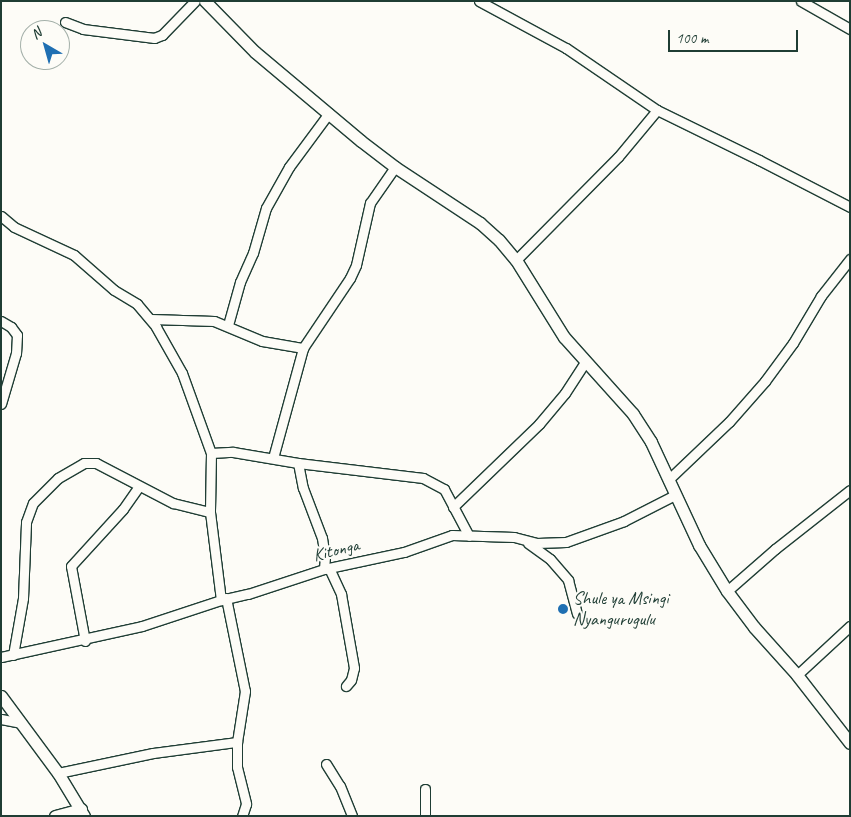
<!DOCTYPE html>
<html>
<head>
<meta charset="utf-8">
<style>
  body { margin:0 }
  #map { position:relative; width:851px; height:817px; overflow:hidden; background:#fdfcf7; font-family:Caveat,sans-serif }
  div>[style] { position:absolute }
  .roads { filter:drop-shadow(1px 0 #1f3d34) drop-shadow(-1px 0 #1f3d34) drop-shadow(0 1px #1f3d34) drop-shadow(0 -1px #1f3d34) }
  .street>* { height:9px; margin:-4.5px; padding:0 4.5px; transform-origin:4.5px; border-radius:4.5px; background:#fdfcf7 }
  .secondary>* { height:11px; margin:-5.5px; padding:0 5.5px; transform-origin:5.5px; border-radius:5.5px; background:#fdfcf7 }
  .dots>* { width:14px; height:14px; translate:-50% -50%; box-sizing:border-box; border:2px solid #fdfcf7; border-radius:50% }
  span { translate:-50% -50%; white-space:nowrap; text-align:center; line-height:1.15; -webkit-text-stroke:4px #fdfcf7; paint-order:stroke }
  .street-label { font-size:18px; color:#1f3d34 }
  .poi-label { font-size:18px; color:#1f3d34 }
  .left { translate:0 -50%; text-align:left }
  .frame { position:absolute; inset:0; border:2px solid #1f3d34; pointer-events:none }
  .north { position:absolute; left:20px; top:20px; width:50px; height:50px; box-sizing:border-box; background:#fdfcf7; border:1px solid #a4b0a9; border-radius:50%; rotate:322deg; font-size:14px; font-weight:700; line-height:20px; text-align:center; color:#1f3d34 }
  .north::after { content:''; display:block; margin:auto; width:18px; height:22px; background:#1f6fb2; clip-path:polygon(50% 0,100% 100%,50% 72%,0 100%) }
  .scale { position:absolute; left:668px; top:30px; width:130px; height:22px; box-sizing:border-box; border:2px solid #1f3d34; border-top:0; padding-left:6px; font-size:15px; line-height:18px; white-space:nowrap; color:#1f3d34; -webkit-text-stroke:4px #fdfcf7; paint-order:stroke }
</style>
</head>
<body>
<div id="map">
  <div class="roads">
    <div class="street">
      <div style="left:479px;top:1px;width:99px;rotate:28.4deg"></div>
      <div style="left:566px;top:48px;width:110px;rotate:34.3deg"></div>
      <div style="left:657px;top:110px;width:114px;rotate:26.1deg"></div>
      <div style="left:759px;top:160px;width:102px;rotate:27.3deg"></div>
      <div style="left:801px;top:1px;width:56px;rotate:29.7deg"></div>
      <div style="left:65px;top:22px;width:19px;rotate:21deg"></div>
      <div style="left:83px;top:29px;width:72px;rotate:7.2deg"></div>
      <div style="left:154px;top:38px;width:9px;rotate:-21deg"></div>
      <div style="left:162px;top:35px;width:47px;rotate:-45.9deg"></div>
      <div style="left:1px;top:216px;width:17px;rotate:40deg"></div>
      <div style="left:14px;top:227px;width:66px;rotate:25deg"></div>
      <div style="left:74px;top:255px;width:53px;rotate:41.2deg"></div>
      <div style="left:114px;top:290px;width:27px;rotate:31deg"></div>
      <div style="left:137px;top:304px;width:30px;rotate:50deg"></div>
      <div style="left:156px;top:327px;width:53px;rotate:60.5deg"></div>
      <div style="left:182px;top:373px;width:85px;rotate:70.1deg"></div>
      <div style="left:211px;top:453px;width:59px;rotate:91deg"></div>
      <div style="left:210px;top:512px;width:89px;rotate:82.9deg"></div>
      <div style="left:516px;top:260px;width:145px;rotate:-45.3deg"></div>
      <div style="left:618px;top:157px;width:61px;rotate:-50.3deg"></div>
      <div style="left:151px;top:319px;width:63px;rotate:1.8deg"></div>
      <div style="left:214px;top:321px;width:52px;rotate:22.6deg"></div>
      <div style="left:262px;top:341px;width:42px;rotate:9.7deg"></div>
      <div style="left:1px;top:321px;width:12px;rotate:31deg"></div>
      <div style="left:11px;top:327px;width:10px;rotate:53deg"></div>
      <div style="left:17px;top:335px;width:18px;rotate:93deg"></div>
      <div style="left:16px;top:353px;width:53px;rotate:106.4deg"></div>
      <div style="left:228px;top:325px;width:45px;rotate:-74.4deg"></div>
      <div style="left:240px;top:282px;width:32px;rotate:-66deg"></div>
      <div style="left:253px;top:253px;width:47px;rotate:-73.9deg"></div>
      <div style="left:266px;top:208px;width:47px;rotate:-60.7deg"></div>
      <div style="left:289px;top:167px;width:67px;rotate:-53.5deg"></div>
      <div style="left:211px;top:453px;width:22px;rotate:-3deg"></div>
      <div style="left:233px;top:452px;width:66px;rotate:9.6deg"></div>
      <div style="left:298px;top:463px;width:126px;rotate:6.8deg"></div>
      <div style="left:423px;top:478px;width:24px;rotate:28deg"></div>
      <div style="left:444px;top:489px;width:53px;rotate:62deg"></div>
      <div style="left:273px;top:458px;width:114px;rotate:-74.7deg"></div>
      <div style="left:303px;top:348px;width:84px;rotate:-56.1deg"></div>
      <div style="left:350px;top:278px;width:14px;rotate:-65deg"></div>
      <div style="left:356px;top:265px;width:64px;rotate:-77.3deg"></div>
      <div style="left:370px;top:203px;width:44px;rotate:-55.2deg"></div>
      <div style="left:298px;top:463px;width:25px;rotate:79deg"></div>
      <div style="left:303px;top:488px;width:53px;rotate:69.2deg"></div>
      <div style="left:322px;top:538px;width:19px;rotate:81deg"></div>
      <div style="left:325px;top:557px;width:12px;rotate:95deg"></div>
      <div style="left:668px;top:480px;width:84px;rotate:-43.6deg"></div>
      <div style="left:729px;top:422px;width:55px;rotate:-48.7deg"></div>
      <div style="left:765px;top:381px;width:47px;rotate:-53.6deg"></div>
      <div style="left:793px;top:343px;width:55px;rotate:-59.2deg"></div>
      <div style="left:821px;top:296px;width:47px;rotate:-51.9deg"></div>
      <div style="left:453px;top:507px;width:120px;rotate:-44deg"></div>
      <div style="left:539px;top:424px;width:40px;rotate:-50deg"></div>
      <div style="left:565px;top:393px;width:37px;rotate:-57deg"></div>
      <div style="left:528px;top:543px;width:27px;rotate:36deg"></div>
      <div style="left:550px;top:559px;width:28px;rotate:49deg"></div>
      <div style="left:568px;top:580px;width:35px;rotate:75deg"></div>
      <div style="left:329px;top:568px;width:29px;rotate:65deg"></div>
      <div style="left:341px;top:594px;width:75px;rotate:80deg"></div>
      <div style="left:354px;top:668px;width:12px;rotate:104deg"></div>
      <div style="left:351px;top:680px;width:8px;rotate:130deg"></div>
      <div style="left:727px;top:591px;width:64px;rotate:-41.2deg"></div>
      <div style="left:775px;top:549px;width:95px;rotate:-38.2deg"></div>
      <div style="left:226px;top:598px;width:95px;rotate:78.5deg"></div>
      <div style="left:245px;top:691px;width:52px;rotate:98.9deg"></div>
      <div style="left:237px;top:742px;width:25px;rotate:90deg"></div>
      <div style="left:237px;top:767px;width:38px;rotate:76deg"></div>
      <div style="left:246px;top:804px;width:13px;rotate:108deg"></div>
      <div style="left:85px;top:641px;width:76px;rotate:-100.6deg"></div>
      <div style="left:71px;top:566px;width:77px;rotate:-47.6deg"></div>
      <div style="left:123px;top:509px;width:28px;rotate:-55deg"></div>
      <div style="left:13px;top:655px;width:58px;rotate:-80deg"></div>
      <div style="left:23px;top:598px;width:76px;rotate:-87.7deg"></div>
      <div style="left:26px;top:522px;width:20px;rotate:-70deg"></div>
      <div style="left:33px;top:503px;width:35px;rotate:-45deg"></div>
      <div style="left:58px;top:478px;width:30px;rotate:-30deg"></div>
      <div style="left:84px;top:463px;width:12px"></div>
      <div style="left:96px;top:463px;width:87px;rotate:27.5deg"></div>
      <div style="left:173px;top:503px;width:38px;rotate:14deg"></div>
      <div style="left:1px;top:657px;width:144px;rotate:-12.4deg"></div>
      <div style="left:142px;top:626px;width:83px;rotate:-18.2deg"></div>
      <div style="left:221px;top:600px;width:28px;rotate:-13deg"></div>
      <div style="left:248px;top:594px;width:80px;rotate:-18.2deg"></div>
      <div style="left:324px;top:569px;width:82px;rotate:-12deg"></div>
      <div style="left:404px;top:552px;width:51px;rotate:-19.5deg"></div>
      <div style="left:452px;top:535px;width:62px;rotate:1.8deg"></div>
      <div style="left:514px;top:537px;width:24px;rotate:15deg"></div>
      <div style="left:537px;top:543px;width:29px;rotate:-2deg"></div>
      <div style="left:566px;top:542px;width:62px;rotate:-19.9deg"></div>
      <div style="left:624px;top:521px;width:57px;rotate:-27deg"></div>
      <div style="left:797px;top:675px;width:72px;rotate:-42.8deg"></div>
      <div style="left:1px;top:719px;width:21px;rotate:11deg"></div>
      <div style="left:326px;top:764px;width:26px;rotate:58deg"></div>
      <div style="left:340px;top:786px;width:32px;rotate:68deg"></div>
      <div style="left:58px;top:773px;width:97px;rotate:-11.9deg"></div>
      <div style="left:153px;top:753px;width:85px;rotate:-7.5deg"></div>
      <div style="left:425px;top:816px;width:27px;rotate:-90deg"></div>
    </div>
    <div class="secondary">
      <div style="left:205px;top:1px;width:71px;rotate:45.6deg"></div>
      <div style="left:255px;top:52px;width:138px;rotate:40deg"></div>
      <div style="left:361px;top:141px;width:43px;rotate:37.4deg"></div>
      <div style="left:395px;top:167px;width:102px;rotate:33.4deg"></div>
      <div style="left:480px;top:223px;width:25px;rotate:42deg"></div>
      <div style="left:499px;top:240px;width:26px;rotate:50deg"></div>
      <div style="left:516px;top:260px;width:91px;rotate:58.1deg"></div>
      <div style="left:564px;top:337px;width:103px;rotate:48.1deg"></div>
      <div style="left:633px;top:414px;width:33px;rotate:57deg"></div>
      <div style="left:651px;top:442px;width:114px;rotate:65deg"></div>
      <div style="left:699px;top:545px;width:54px;rotate:58.7deg"></div>
      <div style="left:727px;top:591px;width:45px;rotate:53.1deg"></div>
      <div style="left:754px;top:627px;width:64px;rotate:48.1deg"></div>
      <div style="left:797px;top:675px;width:86px;rotate:52.1deg"></div>
      <div style="left:1px;top:696px;width:96px;rotate:53.5deg"></div>
      <div style="left:58px;top:773px;width:50px;rotate:58.8deg"></div>
      <div style="left:55px;top:816px;width:27px;rotate:-15deg"></div>
    </div>
  </div>
  <div class="dots">
    <div style="left:563px;top:609px;background:#1f6fb2"></div>
  </div>
  <div class="street-label">
    <span style="left:336px;top:550px;rotate:-14deg">Kitonga</span>
  </div>
  <div class="poi-label">
    <span class="left" style="left:573px;top:609px">Shule ya Msingi<br>Nyangurugulu</span>
  </div>
  <div class="frame"></div>
  <div class="north">N</div>
  <div class="scale">100 m</div>
</div>
</body>
</html>
